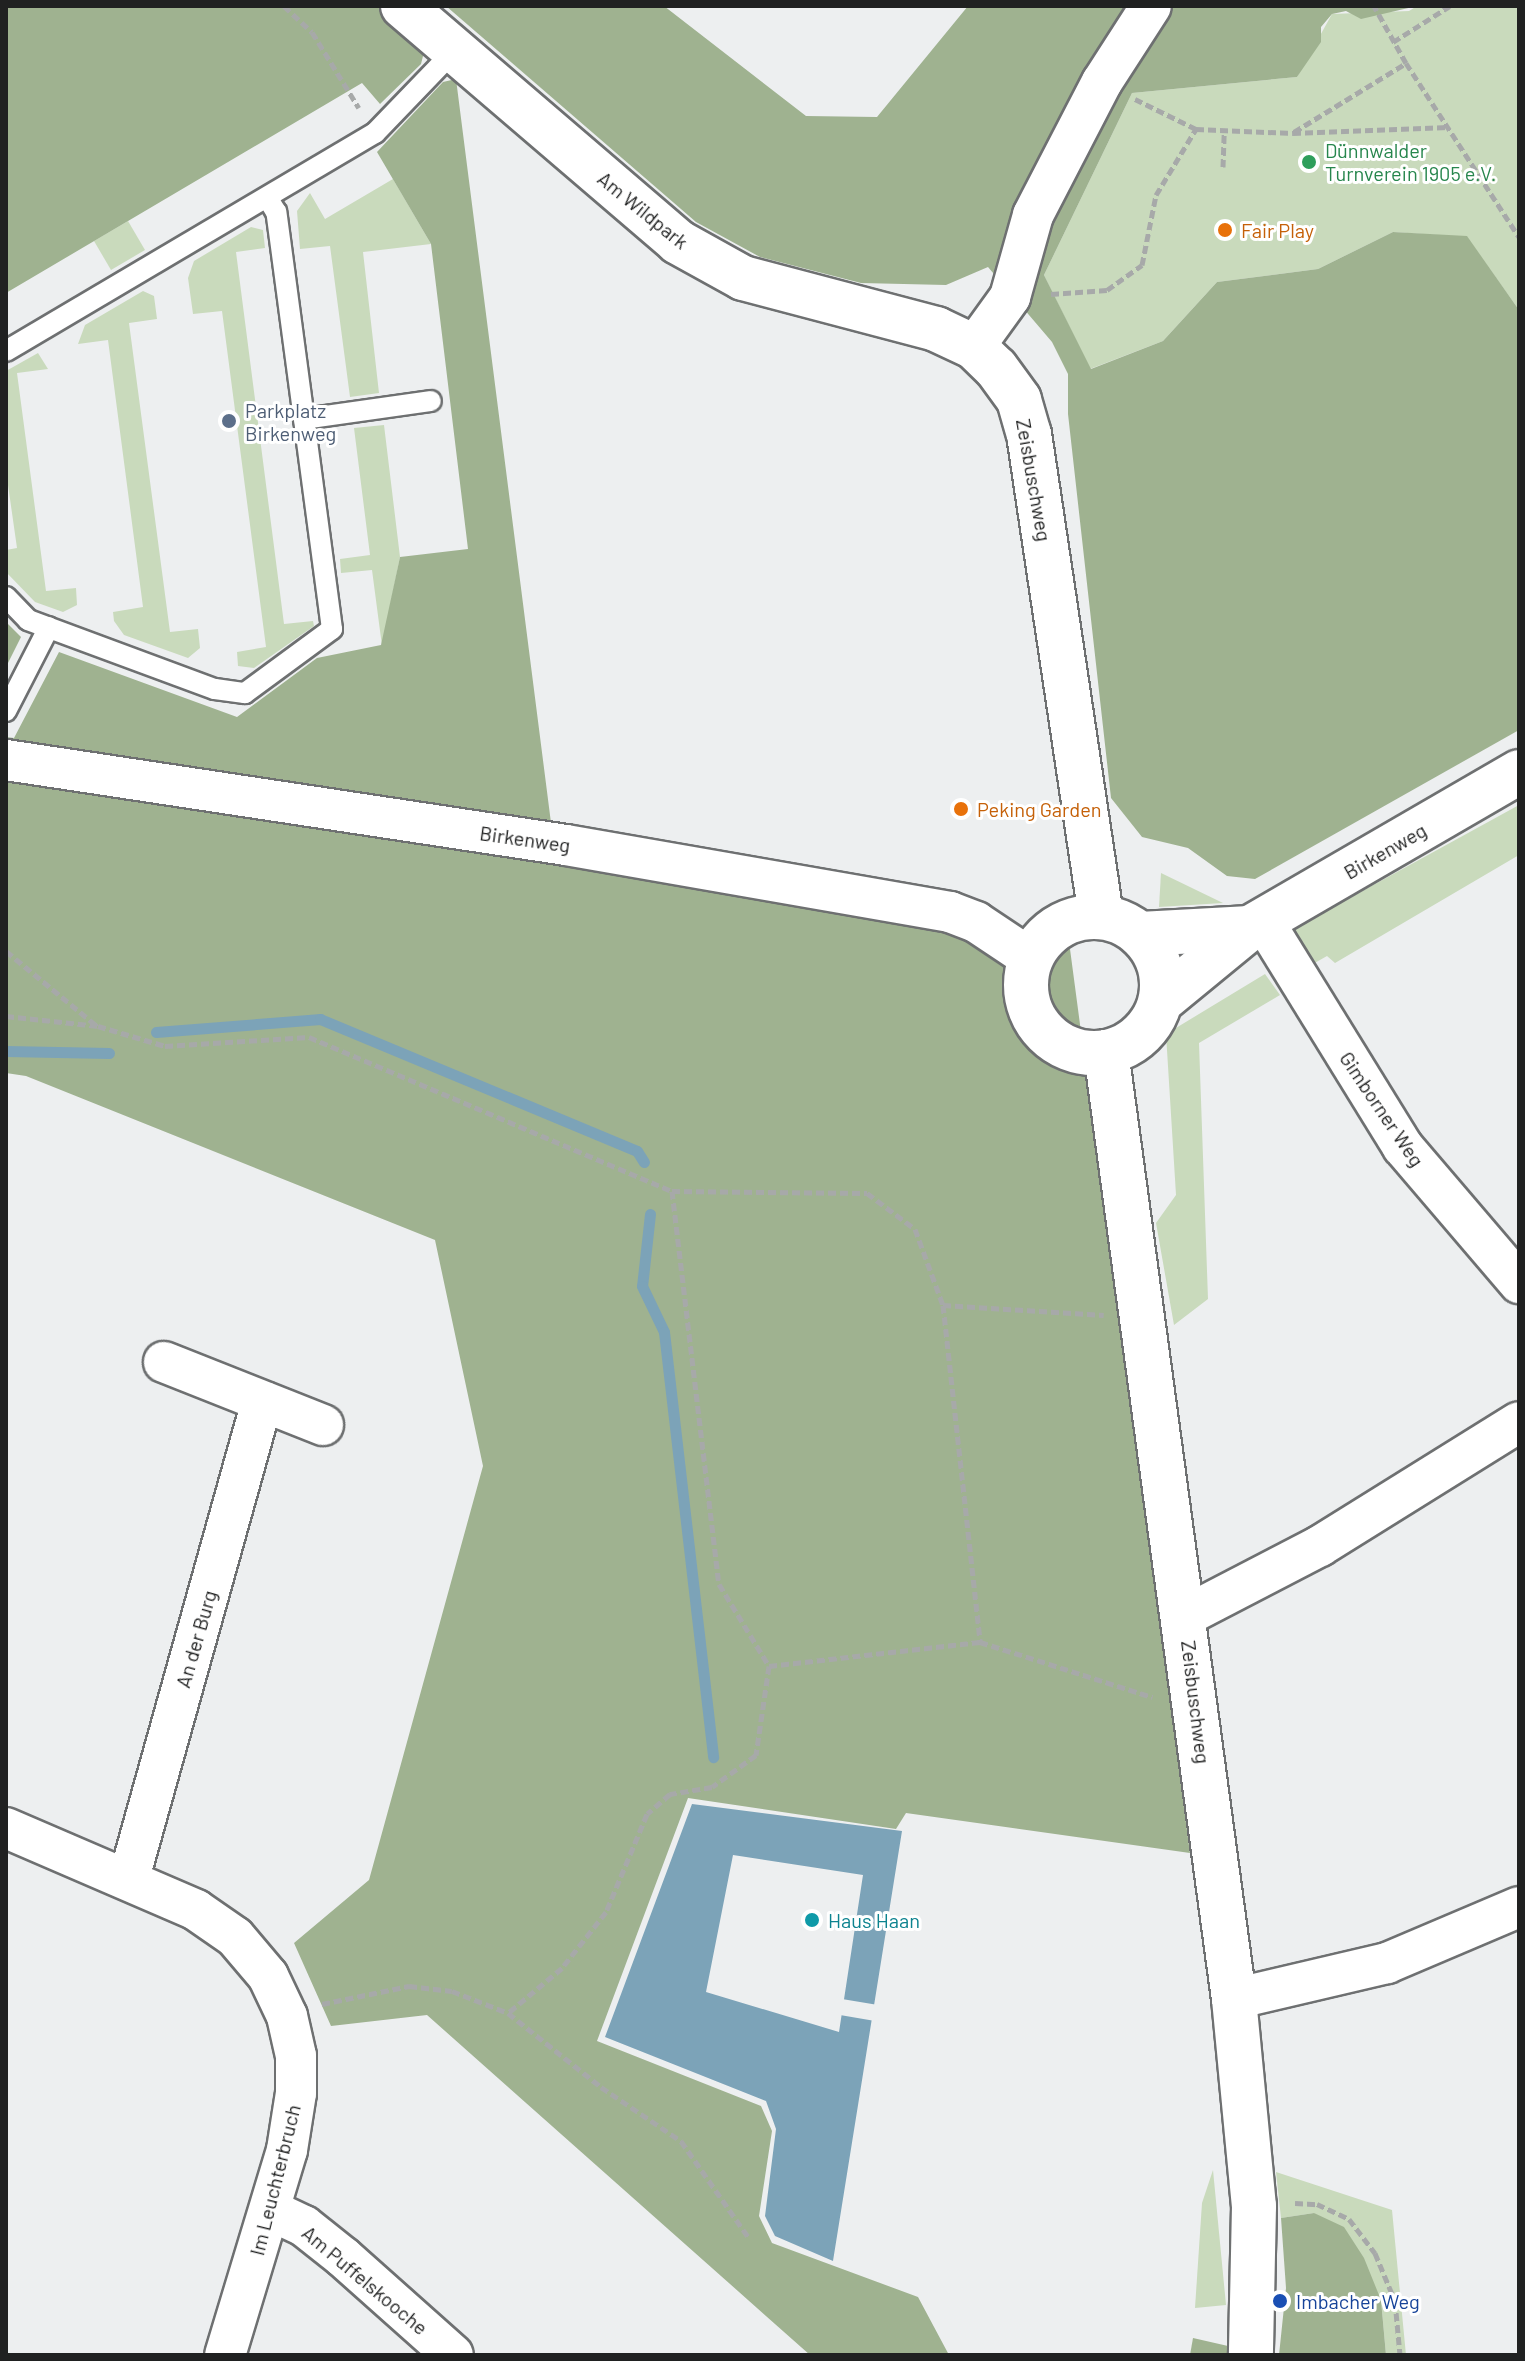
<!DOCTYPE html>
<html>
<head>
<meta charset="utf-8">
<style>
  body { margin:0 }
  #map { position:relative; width:1525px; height:2361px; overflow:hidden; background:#edeff0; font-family:Barlow,sans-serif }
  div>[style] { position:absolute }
  .green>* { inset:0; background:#c9dabc }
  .forest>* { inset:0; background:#9fb290 }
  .water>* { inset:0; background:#7ca3b8 }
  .pier>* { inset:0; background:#edeff0 }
  .stream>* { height:11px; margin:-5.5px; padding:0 5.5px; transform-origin:5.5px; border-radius:5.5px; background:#7ca3b8 }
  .path>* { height:5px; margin-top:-2.5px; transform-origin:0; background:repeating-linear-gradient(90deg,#a7a9a9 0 8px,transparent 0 12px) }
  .roads { filter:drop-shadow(2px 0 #6e7071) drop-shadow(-2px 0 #6e7071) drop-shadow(0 2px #6e7071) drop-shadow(0 -2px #6e7071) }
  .service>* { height:20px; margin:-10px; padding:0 10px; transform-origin:10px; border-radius:10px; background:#fff }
  .minor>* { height:40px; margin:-20px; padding:0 20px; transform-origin:20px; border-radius:20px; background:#fff }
  .tertiary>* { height:44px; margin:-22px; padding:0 22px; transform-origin:22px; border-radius:22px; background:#fff }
  .tertiary>.ring { margin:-22px; padding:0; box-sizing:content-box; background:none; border:44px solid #fff; border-radius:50% }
  .dots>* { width:22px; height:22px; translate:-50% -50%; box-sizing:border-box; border:4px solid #fff; border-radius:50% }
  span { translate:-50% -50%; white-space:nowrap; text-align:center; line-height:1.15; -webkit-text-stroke:6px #fff; paint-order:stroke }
  .leisure-label { font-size:20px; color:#27864d }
  .left { translate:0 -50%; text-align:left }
  .street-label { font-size:20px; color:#202121 }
  .food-label { font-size:20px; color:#c56008 }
  .service-label { font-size:20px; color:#4e5e75 }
  .culture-label { font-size:20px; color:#0d838f }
  .transit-label { font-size:20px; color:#164399 }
  .frame { position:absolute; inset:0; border:8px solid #202121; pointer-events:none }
</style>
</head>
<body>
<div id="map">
  <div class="green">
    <div style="clip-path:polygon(1417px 6px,1519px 6px,1519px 310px,1467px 237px,1393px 232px,1318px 269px,1217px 282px,1163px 341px,1090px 369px,1044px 275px,1132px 93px,1297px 77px,1332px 14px,1409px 11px)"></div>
    <div style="clip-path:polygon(393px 179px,431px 244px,363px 252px,379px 393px,350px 397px,330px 246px,300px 249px,297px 211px,310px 193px,325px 219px)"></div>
    <div style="clip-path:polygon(128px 221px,145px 250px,111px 270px,94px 241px)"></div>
    <div style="clip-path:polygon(251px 227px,263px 230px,265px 248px,236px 252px,284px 624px,313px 621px,314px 626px,254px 668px,238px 666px,237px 652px,266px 647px,222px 311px,193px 314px,188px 278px,194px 261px)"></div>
    <div style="clip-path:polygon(143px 291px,154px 296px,157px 319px,129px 323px,170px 632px,198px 629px,200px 648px,188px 658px,124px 635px,114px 621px,113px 612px,143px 607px,108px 340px,78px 344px,85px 325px)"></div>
    <div style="clip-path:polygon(38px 353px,48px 369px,17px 373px,46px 591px,76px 588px,77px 605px,63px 612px,35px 602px,6px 572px,6px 550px,17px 548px,6px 471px,6px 371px)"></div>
    <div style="clip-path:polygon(384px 425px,400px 557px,382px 646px,372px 570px,341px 573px,340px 559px,370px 555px,354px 428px)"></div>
    <div style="clip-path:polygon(1519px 805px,1519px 855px,1335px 963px,1327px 956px,1297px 973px,1283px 951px,1295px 928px)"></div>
    <div style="clip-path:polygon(1161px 873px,1223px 903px,1159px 907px)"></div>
    <div style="clip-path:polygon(1265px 974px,1280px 995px,1199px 1043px,1208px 1299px,1174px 1325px,1156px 1223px,1176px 1195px,1166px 1034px)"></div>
    <div style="clip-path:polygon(1213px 2170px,1226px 2305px,1195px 2308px,1202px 2203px)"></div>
    <div style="clip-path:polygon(1276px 2172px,1392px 2210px,1406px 2355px,1386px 2355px,1381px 2300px,1314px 2213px,1281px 2218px)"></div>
  </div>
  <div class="forest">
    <div style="clip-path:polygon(6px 6px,387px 6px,424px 52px,421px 64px,380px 104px,362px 83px,6px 293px)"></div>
    <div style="clip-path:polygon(446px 6px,664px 6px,806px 116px,877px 117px,968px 6px,1417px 6px,1361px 19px,1346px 11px,1332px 14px,1321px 27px,1321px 42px,1297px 77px,1132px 93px,1044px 275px,1091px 369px,1163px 341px,1217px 282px,1318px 269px,1393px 232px,1467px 236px,1519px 310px,1519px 730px,1255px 879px,1227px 876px,1188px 848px,1142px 837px,1111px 798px,1068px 414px,1068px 374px,1052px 342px,988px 267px,946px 285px,861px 283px,760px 257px,696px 222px)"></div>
    <div style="clip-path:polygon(456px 79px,556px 862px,1070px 949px,1190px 1853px,906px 1813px,896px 1829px,688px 1798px,597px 2041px,761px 2106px,772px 2131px,759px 2216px,772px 2243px,918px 2297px,949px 2355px,810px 2355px,427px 2015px,331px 2026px,294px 1943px,369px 1880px,483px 1466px,435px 1240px,26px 1076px,6px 1073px,6px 737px,14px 738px,59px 652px,237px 717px,317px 658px,381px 645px,400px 557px,468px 549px,431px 244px,377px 152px,443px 82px)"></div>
    <div style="clip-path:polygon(6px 622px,21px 637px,6px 667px)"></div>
    <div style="clip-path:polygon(1314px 2213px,1344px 2227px,1364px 2258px,1381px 2300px,1386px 2355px,1279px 2355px,1286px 2288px,1281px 2218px)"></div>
    <div style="clip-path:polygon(1193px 2338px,1228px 2346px,1227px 2355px,1190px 2355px)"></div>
  </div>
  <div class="water">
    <div style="clip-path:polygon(evenodd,692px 1804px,902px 1831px,833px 2261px,775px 2236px,765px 2216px,776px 2129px,766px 2101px,605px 2037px,692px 1804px,733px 1855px,863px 1875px,839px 2032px,706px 1992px,733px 1855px)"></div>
  </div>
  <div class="pier">
    <div style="clip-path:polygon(842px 1999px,878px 2005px,875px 2021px,840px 2015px)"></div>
  </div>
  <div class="stream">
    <div style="left:156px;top:1032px;width:165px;rotate:-4.5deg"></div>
    <div style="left:320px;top:1019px;width:343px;rotate:22.6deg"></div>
    <div style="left:637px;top:1151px;width:13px;rotate:58deg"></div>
    <div style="left:6px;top:1051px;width:103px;rotate:1.1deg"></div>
    <div style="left:650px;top:1214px;width:72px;rotate:96.3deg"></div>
    <div style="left:642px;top:1286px;width:51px;rotate:64.4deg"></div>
    <div style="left:664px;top:1332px;width:428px;rotate:83.4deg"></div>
  </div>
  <div class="path">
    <div style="left:284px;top:6px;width:38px;rotate:43deg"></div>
    <div style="left:312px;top:32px;width:89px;rotate:58.3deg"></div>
    <div style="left:1393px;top:42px;width:67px;rotate:-32.3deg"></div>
    <div style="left:1406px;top:63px;width:207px;rotate:57deg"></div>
    <div style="left:1135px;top:99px;width:68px;rotate:26.2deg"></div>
    <div style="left:1196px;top:129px;width:97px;rotate:2.4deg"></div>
    <div style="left:1293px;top:133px;width:156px;rotate:-2.2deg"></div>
    <div style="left:1294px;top:132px;width:132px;rotate:-31.6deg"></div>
    <div style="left:1406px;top:63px;width:65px;rotate:-119.3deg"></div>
    <div style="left:1223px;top:167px;width:37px;rotate:-88deg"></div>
    <div style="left:1051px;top:294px;width:56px;rotate:-4.1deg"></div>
    <div style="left:1107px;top:290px;width:43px;rotate:-35.5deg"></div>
    <div style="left:1142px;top:265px;width:71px;rotate:-78.7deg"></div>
    <div style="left:1156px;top:195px;width:77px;rotate:-58.8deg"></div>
    <div style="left:6px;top:951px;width:118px;rotate:39.5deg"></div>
    <div style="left:6px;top:1016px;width:93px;rotate:6.2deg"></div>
    <div style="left:98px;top:1026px;width:70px;rotate:16.6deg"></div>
    <div style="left:165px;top:1046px;width:144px;rotate:-3.6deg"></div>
    <div style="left:309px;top:1037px;width:394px;rotate:23deg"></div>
    <div style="left:672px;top:1191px;width:396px;rotate:83.2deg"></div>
    <div style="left:719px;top:1584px;width:96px;rotate:58.6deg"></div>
    <div style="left:769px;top:1666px;width:90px;rotate:98.3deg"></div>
    <div style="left:756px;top:1755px;width:54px;rotate:144deg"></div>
    <div style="left:712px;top:1787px;width:43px;rotate:170.5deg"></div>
    <div style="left:670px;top:1794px;width:30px;rotate:139deg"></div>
    <div style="left:647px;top:1814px;width:106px;rotate:112.7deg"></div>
    <div style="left:606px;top:1912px;width:71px;rotate:128.2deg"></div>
    <div style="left:562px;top:1968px;width:70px;rotate:140.2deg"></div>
    <div style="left:672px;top:1191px;width:195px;rotate:0.6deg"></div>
    <div style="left:867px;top:1193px;width:60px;rotate:36.9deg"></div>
    <div style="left:915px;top:1229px;width:81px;rotate:69.8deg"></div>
    <div style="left:943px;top:1305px;width:161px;rotate:3.6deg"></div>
    <div style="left:943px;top:1305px;width:339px;rotate:83.7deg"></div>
    <div style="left:769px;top:1666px;width:212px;rotate:-6.5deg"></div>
    <div style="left:980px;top:1642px;width:181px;rotate:17.7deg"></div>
    <div style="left:322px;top:2004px;width:89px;rotate:-11.7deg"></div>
    <div style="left:409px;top:1986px;width:43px;rotate:6.6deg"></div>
    <div style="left:452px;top:1991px;width:60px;rotate:21.4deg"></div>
    <div style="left:508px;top:2013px;width:119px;rotate:38.5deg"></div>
    <div style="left:601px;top:2087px;width:97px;rotate:34deg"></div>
    <div style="left:681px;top:2141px;width:118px;rotate:55deg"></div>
    <div style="left:1295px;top:2203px;width:22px;rotate:3deg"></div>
    <div style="left:1317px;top:2204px;width:35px;rotate:25deg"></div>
    <div style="left:1349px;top:2219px;width:43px;rotate:52.6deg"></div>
    <div style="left:1375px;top:2253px;width:52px;rotate:67.4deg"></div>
    <div style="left:1395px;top:2301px;width:54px;rotate:84.7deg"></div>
  </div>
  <div class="roads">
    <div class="service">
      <div style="left:6px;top:351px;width:429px;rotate:-30.6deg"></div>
      <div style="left:375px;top:133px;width:115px;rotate:-46.1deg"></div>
      <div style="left:304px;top:419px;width:128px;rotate:-8.1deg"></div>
      <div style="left:6px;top:597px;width:32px;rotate:46deg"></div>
      <div style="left:28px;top:620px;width:199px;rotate:20.3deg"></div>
      <div style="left:215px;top:689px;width:30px;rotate:8deg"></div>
      <div style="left:245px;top:693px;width:108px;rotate:-36.3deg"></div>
      <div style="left:332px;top:629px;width:421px;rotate:-97.6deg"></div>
      <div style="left:276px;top:212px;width:17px;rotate:-121deg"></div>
      <div style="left:6px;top:711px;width:94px;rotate:-62.9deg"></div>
    </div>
    <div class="minor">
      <div style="left:974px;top:347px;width:62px;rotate:-54.2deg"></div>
      <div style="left:1010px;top:297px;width:85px;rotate:-74.3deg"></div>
      <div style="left:1033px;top:215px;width:150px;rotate:-62.6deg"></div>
      <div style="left:1102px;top:82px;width:90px;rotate:-57.2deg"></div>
      <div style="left:6px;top:760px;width:566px;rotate:8.63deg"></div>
      <div style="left:566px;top:845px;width:390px;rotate:9.9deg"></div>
      <div style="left:950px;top:912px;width:28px;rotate:21deg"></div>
      <div style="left:976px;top:922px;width:65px;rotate:33.7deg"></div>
      <div style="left:1264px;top:922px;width:264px;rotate:58.3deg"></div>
      <div style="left:1403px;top:1147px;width:179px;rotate:49.5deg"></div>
      <div style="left:164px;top:1362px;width:171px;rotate:21.6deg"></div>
      <div style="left:1185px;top:1616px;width:152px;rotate:-27.4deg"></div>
      <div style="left:1320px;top:1546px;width:234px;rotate:-31.9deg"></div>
      <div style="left:6px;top:1828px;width:207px;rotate:23.3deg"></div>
      <div style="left:196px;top:1910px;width:47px;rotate:34.7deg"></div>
      <div style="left:235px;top:1937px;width:51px;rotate:49.8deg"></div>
      <div style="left:268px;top:1976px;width:44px;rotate:64.6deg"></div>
      <div style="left:287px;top:2016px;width:41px;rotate:77.3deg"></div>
      <div style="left:296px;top:2056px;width:37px;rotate:90deg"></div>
      <div style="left:296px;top:2093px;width:58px;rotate:99deg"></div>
      <div style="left:287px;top:2150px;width:214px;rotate:106.8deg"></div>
      <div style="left:129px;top:1878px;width:495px;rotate:-74.4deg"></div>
      <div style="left:1234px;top:1999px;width:157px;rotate:-13.2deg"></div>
      <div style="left:1387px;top:1963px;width:143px;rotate:-23deg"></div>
      <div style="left:272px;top:2211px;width:35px;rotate:25deg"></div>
      <div style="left:304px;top:2226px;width:50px;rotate:38.5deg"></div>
      <div style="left:343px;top:2257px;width:147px;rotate:41.7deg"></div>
    </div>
    <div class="tertiary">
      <div style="left:403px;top:6px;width:362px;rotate:40.6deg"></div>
      <div style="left:678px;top:242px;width:74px;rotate:29deg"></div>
      <div style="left:743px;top:278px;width:200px;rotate:14.8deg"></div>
      <div style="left:936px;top:329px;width:42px;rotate:25.3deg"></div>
      <div style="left:974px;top:347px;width:30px;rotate:44deg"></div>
      <div style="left:996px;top:368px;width:39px;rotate:54deg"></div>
      <div style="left:1019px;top:400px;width:35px;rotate:74deg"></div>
      <div style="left:1029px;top:434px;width:487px;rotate:81.5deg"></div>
      <div class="ring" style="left:1026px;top:917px;width:92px;height:92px"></div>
      <div style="left:1140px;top:934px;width:110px;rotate:-3.1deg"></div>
      <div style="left:1161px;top:1001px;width:115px;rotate:-39.4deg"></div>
      <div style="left:1250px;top:928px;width:311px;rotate:-30.1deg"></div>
      <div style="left:1106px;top:1052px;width:956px;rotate:82.3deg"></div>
      <div style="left:1234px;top:1999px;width:208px;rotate:84.5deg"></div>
      <div style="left:1254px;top:2206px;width:149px;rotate:91.2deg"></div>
    </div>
  </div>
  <div class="dots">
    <div style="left:1309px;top:162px;background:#2e9e5b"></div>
    <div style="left:1225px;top:230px;background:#e8710a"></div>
    <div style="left:229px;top:421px;background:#5c6f8a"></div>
    <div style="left:961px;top:809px;background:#e8710a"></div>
    <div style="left:812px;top:1920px;background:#0f9aa8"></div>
    <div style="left:1280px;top:2301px;background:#1a4fb4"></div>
  </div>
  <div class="leisure-label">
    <span class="left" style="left:1325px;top:162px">Dünnwalder<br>Turnverein 1905 e.V.</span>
  </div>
  <div class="street-label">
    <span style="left:643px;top:210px;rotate:39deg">Am Wildpark</span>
    <span style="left:1034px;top:480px;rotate:80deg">Zeisbuschweg</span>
    <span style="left:525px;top:839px;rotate:8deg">Birkenweg</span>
    <span style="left:1385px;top:851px;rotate:-30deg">Birkenweg</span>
    <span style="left:1382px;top:1109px;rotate:56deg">Gimborner Weg</span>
    <span style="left:196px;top:1639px;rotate:-74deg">An der Burg</span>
    <span style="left:1196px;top:1702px;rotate:83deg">Zeisbuschweg</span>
    <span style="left:275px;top:2180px;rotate:-76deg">Im Leuchterbruch</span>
    <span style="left:365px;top:2280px;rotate:40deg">Am Puffelskooche</span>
  </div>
  <div class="food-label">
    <span class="left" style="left:1241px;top:230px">Fair Play</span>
    <span class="left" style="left:977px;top:809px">Peking Garden</span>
  </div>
  <div class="service-label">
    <span class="left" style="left:245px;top:422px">Parkplatz<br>Birkenweg</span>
  </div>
  <div class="culture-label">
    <span class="left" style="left:828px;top:1920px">Haus Haan</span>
  </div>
  <div class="transit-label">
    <span class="left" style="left:1296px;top:2301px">Imbacher Weg</span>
  </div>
  <div class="frame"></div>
</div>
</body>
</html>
